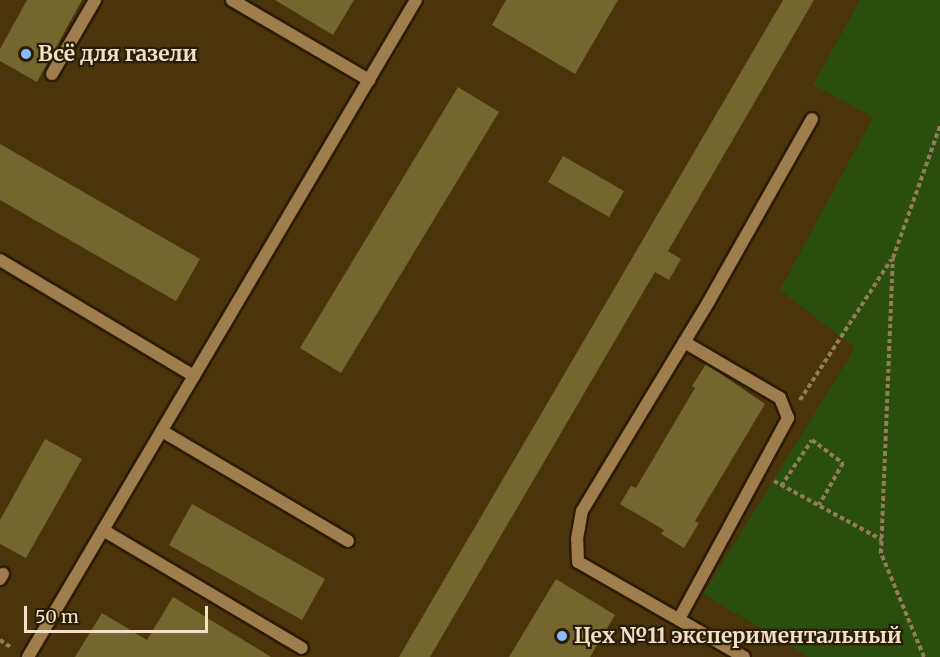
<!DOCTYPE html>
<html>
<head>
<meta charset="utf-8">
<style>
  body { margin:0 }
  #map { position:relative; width:940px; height:657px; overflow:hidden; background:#4b330c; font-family:Merriweather,serif }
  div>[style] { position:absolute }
  .green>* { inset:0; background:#294e0e }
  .building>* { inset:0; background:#74662d }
  .path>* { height:4px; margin-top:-2px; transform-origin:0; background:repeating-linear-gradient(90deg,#927c5b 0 4.5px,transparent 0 7.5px) }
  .roads { filter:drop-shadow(2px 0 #2c1c03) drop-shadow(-2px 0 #2c1c03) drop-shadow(0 2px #2c1c03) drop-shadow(0 -2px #2c1c03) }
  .lane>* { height:12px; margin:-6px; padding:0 6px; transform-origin:6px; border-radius:6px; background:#9f7d4c }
  .dots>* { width:16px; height:16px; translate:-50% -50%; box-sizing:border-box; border:3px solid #2a1d08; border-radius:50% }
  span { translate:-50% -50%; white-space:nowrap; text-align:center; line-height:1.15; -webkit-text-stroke:4.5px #2a1d08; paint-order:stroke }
  .poi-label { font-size:21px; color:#f3e0c7; font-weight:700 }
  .left { translate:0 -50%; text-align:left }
  .scale { position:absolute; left:24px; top:606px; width:184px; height:27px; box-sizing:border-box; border:3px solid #f3e0c7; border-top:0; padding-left:8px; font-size:18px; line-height:21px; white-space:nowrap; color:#f3e0c7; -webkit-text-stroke:4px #2a1d08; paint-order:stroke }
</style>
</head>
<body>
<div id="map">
  <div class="green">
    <div style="clip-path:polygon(860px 0,940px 0,940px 657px,809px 657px,703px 594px,855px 348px,780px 290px,873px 117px,813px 85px)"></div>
  </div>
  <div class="building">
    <div style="clip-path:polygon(27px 0,82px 0,37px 82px,0 61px,0 49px)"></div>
    <div style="clip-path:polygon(275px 0,354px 0,333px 35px)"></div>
    <div style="clip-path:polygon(506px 0,618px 0,575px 74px,492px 25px)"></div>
    <div style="clip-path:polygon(783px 0,814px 0,668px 251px,681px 259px,669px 280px,655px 272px,430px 657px,399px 657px)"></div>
    <div style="clip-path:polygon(458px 87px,499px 112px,341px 373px,300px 348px)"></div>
    <div style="clip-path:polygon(0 144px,200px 259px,176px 301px,0 200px)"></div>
    <div style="clip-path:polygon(563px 156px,624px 191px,609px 217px,548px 182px)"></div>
    <div style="clip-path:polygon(706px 364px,765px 404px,695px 521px,699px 523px,684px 548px,661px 534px,664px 530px,620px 504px,631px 486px,636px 488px,695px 388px,692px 386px)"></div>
    <div style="clip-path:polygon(45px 439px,82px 459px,26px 558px,0 544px,0 520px)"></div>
    <div style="clip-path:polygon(192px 504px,325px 579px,302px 620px,169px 545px)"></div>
    <div style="clip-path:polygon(556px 579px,615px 615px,590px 657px,509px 657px)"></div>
    <div style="clip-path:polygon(173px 597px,271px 657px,75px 657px,102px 613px,147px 640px)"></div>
  </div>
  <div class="path">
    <div style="left:800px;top:400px;width:167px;rotate:-57deg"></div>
    <div style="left:774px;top:481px;width:123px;rotate:28.6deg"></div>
    <div style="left:781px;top:486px;width:55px;rotate:-56deg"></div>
    <div style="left:812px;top:440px;width:39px;rotate:37deg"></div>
    <div style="left:843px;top:463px;width:48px;rotate:119.7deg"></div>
    <div style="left:0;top:640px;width:14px;rotate:34deg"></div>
    <div style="left:924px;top:657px;width:113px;rotate:-112.5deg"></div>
    <div style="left:881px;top:553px;width:295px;rotate:-87.7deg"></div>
    <div style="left:893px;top:258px;width:140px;rotate:-70.4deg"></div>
  </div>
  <div class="roads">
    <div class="lane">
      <div style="left:232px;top:0;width:159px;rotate:30.3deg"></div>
      <div style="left:52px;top:74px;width:86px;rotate:-59.8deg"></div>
      <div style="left:0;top:260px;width:226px;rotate:30.9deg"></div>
      <div style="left:162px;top:431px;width:216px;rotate:30.6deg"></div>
      <div style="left:103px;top:530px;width:231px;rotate:30.7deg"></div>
      <div style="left:0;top:579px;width:6px;rotate:-59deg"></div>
      <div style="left:679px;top:619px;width:229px;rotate:-61.5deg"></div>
      <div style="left:788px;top:418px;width:22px;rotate:-112deg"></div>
      <div style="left:780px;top:398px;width:111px;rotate:-149.7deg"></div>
      <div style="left:28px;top:657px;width:763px;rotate:-59.44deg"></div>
      <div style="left:744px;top:657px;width:191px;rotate:-150.2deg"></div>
      <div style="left:578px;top:562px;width:23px;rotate:-92deg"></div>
      <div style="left:577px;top:539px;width:28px;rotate:-80deg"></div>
      <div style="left:582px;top:511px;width:245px;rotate:-58.8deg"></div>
      <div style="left:709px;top:301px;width:209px;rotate:-60.5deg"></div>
    </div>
  </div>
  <div class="dots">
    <div style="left:26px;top:54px;background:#88bafc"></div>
    <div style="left:562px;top:636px;background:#88bafc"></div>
  </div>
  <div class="poi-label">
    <span class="left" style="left:38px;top:54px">Всё для газели</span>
    <span class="left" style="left:574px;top:636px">Цех №11 экспериментальный</span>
  </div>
  <div class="scale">50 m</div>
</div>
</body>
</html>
